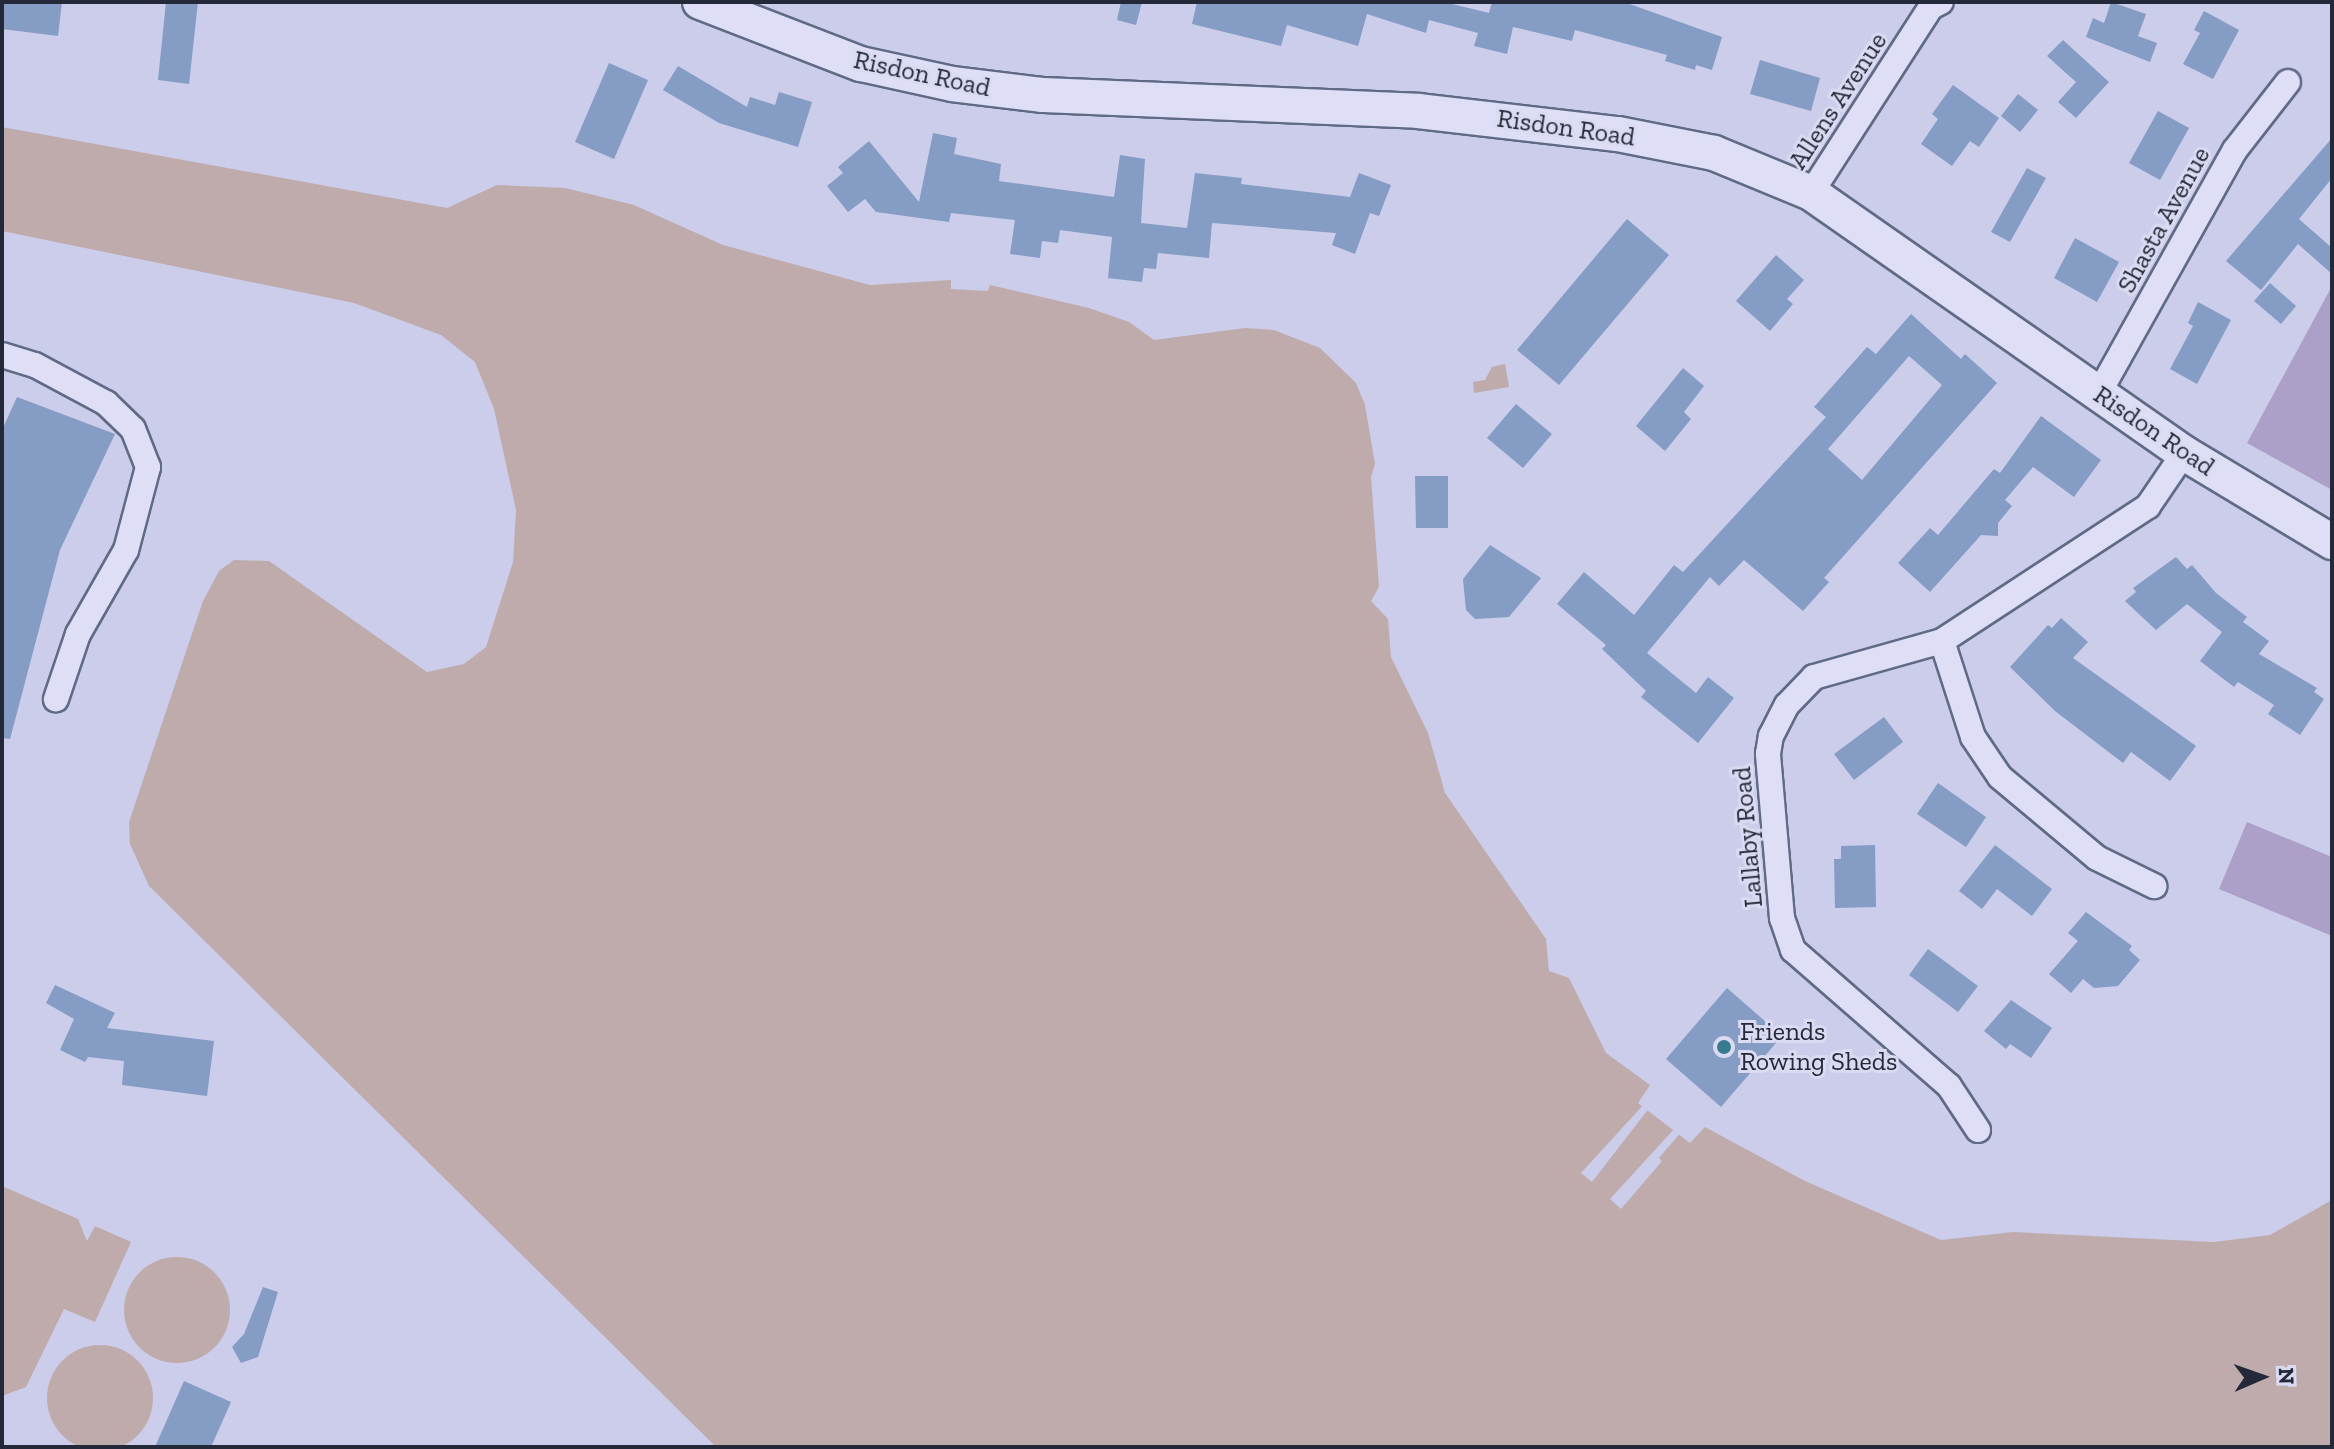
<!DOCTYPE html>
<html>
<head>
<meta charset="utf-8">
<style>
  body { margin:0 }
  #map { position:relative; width:2334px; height:1449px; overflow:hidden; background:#cbcdea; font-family:"Zilla Slab",serif }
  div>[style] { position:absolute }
  .green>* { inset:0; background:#ada0c8 }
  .water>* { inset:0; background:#bfabac }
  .round { border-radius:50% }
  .pier>* { inset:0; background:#cbcdea }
  .building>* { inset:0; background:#859cc4 }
  .roads { filter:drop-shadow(2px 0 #616a85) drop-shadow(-2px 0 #616a85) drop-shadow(0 2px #616a85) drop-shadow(0 -2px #616a85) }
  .street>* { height:24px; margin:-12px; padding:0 12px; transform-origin:12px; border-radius:12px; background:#dedff6 }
  .secondary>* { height:34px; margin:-17px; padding:0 17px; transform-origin:17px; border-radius:17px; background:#dedff6 }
  .dots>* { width:22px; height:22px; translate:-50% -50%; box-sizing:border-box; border:4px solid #dadbf2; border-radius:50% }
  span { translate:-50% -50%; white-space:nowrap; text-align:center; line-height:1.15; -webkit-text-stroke:6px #dadbf2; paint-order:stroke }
  .street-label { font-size:26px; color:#232938 }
  .poi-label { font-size:26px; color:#232938 }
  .left { translate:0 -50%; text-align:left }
  .frame { position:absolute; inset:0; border:4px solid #232938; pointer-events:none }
  .north { position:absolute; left:2222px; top:1337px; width:80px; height:80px; -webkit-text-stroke:6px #dadbf2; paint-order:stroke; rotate:88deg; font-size:22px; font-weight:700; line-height:32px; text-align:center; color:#232938 }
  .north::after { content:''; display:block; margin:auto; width:28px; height:36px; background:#232938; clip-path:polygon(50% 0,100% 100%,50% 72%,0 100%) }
</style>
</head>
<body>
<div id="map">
  <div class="green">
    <div style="clip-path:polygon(2332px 286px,2332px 490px,2247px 443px)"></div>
    <div style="clip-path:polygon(2247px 822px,2332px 857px,2332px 936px,2219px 889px)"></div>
  </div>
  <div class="water">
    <div style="clip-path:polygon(2px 127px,447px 208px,497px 185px,565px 188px,634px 205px,723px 245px,870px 285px,951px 280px,951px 289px,988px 291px,990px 285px,1089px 308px,1129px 322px,1154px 340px,1245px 328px,1274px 330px,1320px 348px,1356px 383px,1365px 405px,1375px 464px,1371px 477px,1379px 587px,1371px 601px,1388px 619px,1391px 657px,1428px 733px,1445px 793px,1546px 939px,1549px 971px,1569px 978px,1606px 1053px,1650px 1085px,1638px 1103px,1690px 1143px,1705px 1127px,1805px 1181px,1941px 1240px,2013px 1232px,2214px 1242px,2270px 1235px,2332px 1200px,2332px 1447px,716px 1447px,149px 886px,130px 844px,129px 822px,203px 601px,219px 571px,234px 560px,269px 561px,427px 672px,464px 664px,486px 647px,513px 562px,516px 510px,494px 409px,475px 362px,441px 335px,354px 303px,2px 231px)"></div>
    <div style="clip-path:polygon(1505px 364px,1509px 387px,1474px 393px,1473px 382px,1485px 380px,1492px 367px)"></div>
    <div style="clip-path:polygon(2px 1186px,78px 1219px,87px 1241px,95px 1226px,131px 1242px,95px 1322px,64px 1309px,26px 1387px,2px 1396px)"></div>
    <div class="round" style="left:124px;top:1257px;width:106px;height:106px"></div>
    <div class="round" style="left:47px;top:1345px;width:106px;height:106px"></div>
  </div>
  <div class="pier">
    <div style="clip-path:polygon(1645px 1103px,1650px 1107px,1592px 1182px,1581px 1173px)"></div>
    <div style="clip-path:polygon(1676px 1127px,1682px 1131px,1659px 1158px,1662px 1161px,1621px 1209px,1610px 1199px)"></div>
  </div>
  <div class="building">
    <div style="clip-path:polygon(4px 2px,62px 2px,58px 36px,2px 29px)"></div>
    <div style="clip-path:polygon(166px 2px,198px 2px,189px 84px,158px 80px)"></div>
    <div style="clip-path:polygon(1121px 2px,1142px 2px,1136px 25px,1117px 20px)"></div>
    <div style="clip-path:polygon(1197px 2px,1444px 2px,1489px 13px,1492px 2px,1624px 2px,1722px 37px,1712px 70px,1696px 65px,1695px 70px,1665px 61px,1667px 55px,1575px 30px,1572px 41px,1513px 27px,1507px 54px,1474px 46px,1478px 33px,1429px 20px,1426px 33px,1367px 14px,1358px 46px,1287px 25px,1281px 46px,1192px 24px)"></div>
    <div style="clip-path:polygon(2111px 2px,2146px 14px,2138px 36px,2157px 43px,2150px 62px,2086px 37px,2093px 18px,2104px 23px)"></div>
    <div style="clip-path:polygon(2204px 11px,2239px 30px,2213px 79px,2183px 64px,2200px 33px,2194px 30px)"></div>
    <div style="clip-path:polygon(2063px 40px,2109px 82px,2076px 118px,2058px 102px,2076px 82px,2047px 56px)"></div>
    <div style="clip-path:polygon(1760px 60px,1820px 78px,1811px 111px,1750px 94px)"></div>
    <div style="clip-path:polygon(609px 63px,648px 80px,614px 159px,575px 142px)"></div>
    <div style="clip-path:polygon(678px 66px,747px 107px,750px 97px,775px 105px,779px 92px,812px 102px,798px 147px,719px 123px,663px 90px)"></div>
    <div style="clip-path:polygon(1953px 85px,1999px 118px,1979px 147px,1970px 141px,1952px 166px,1921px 144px,1938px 119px,1932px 114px)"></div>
    <div style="clip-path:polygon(2018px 94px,2038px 110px,2020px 132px,2001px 116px)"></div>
    <div style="clip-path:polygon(2158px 111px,2189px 128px,2160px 180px,2129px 163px)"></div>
    <div style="clip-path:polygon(933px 133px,957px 138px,954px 154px,1001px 164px,999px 181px,1114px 197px,1120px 155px,1145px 159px,1141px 223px,1187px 228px,1195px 173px,1242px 178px,1241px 184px,1350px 197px,1359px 173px,1391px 185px,1379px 216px,1370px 213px,1355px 254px,1332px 245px,1336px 233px,1212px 223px,1209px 258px,1158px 253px,1156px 269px,1144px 268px,1142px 282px,1108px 278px,1112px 237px,1060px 230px,1058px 243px,1042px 241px,1040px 258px,1010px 254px,1015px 220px,951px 213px,949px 222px,876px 212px,865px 199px,848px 212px,827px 186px,843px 173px,838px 167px,869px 141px,919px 202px)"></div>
    <div style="clip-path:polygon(2332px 138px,2332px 178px,2299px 219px,2332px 248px,2332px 274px,2298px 244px,2261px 290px,2226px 261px)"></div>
    <div style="clip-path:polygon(2027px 168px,2046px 178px,2010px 242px,1991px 232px)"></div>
    <div style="clip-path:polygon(1627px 219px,1669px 255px,1559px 385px,1517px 350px)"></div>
    <div style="clip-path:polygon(2075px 238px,2119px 262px,2097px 302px,2054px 278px)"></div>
    <div style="clip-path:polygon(1776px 255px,1804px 280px,1787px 299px,1793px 304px,1770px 331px,1736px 301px)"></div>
    <div style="clip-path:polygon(2270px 283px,2296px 306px,2281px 324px,2254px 301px)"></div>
    <div style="clip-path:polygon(2198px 302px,2231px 320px,2197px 384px,2170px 369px,2193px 326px,2188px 323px)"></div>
    <div style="clip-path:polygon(evenodd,1911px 314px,1961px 359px,1965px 354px,1997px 383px,1824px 578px,1829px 582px,1803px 611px,1744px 560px,1719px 586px,1710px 577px,1647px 653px,1696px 693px,1708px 677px,1734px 698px,1698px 743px,1641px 697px,1646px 691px,1602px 649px,1606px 645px,1557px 604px,1584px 572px,1634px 615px,1674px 565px,1683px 572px,1826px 417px,1814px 407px,1867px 347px,1876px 354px,1911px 314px,1909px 356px,1942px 385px,1862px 480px,1828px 449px,1909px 356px)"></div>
    <div style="clip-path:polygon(1683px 368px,1704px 386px,1684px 412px,1691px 419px,1665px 451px,1636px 426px)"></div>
    <div style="clip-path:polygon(17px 397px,115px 434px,60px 550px,10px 739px,2px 738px,2px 430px)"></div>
    <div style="clip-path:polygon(1516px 404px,1552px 434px,1523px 468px,1487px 438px)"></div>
    <div style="clip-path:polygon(2041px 416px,2101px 460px,2074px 497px,2033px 467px,2005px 500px,2012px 506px,1998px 523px,1998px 536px,1981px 535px,1930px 592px,1898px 563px,1930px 528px,1938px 535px,1994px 469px,2000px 473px)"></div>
    <div style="clip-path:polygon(1415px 476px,1448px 476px,1448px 528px,1416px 528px)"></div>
    <div style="clip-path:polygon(1490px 545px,1541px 578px,1509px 617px,1475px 619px,1466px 610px,1463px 579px)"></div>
    <div style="clip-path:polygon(2176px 557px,2187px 569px,2192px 565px,2216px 593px,2247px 617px,2243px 622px,2269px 641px,2259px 654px,2317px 688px,2314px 692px,2324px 699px,2300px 735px,2268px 714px,2274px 705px,2238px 682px,2234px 687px,2200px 661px,2222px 632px,2187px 604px,2156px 630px,2125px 601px,2136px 592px,2133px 588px)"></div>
    <div style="clip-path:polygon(2061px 618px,2088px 642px,2073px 658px,2196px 746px,2170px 781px,2131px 752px,2123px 763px,2055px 711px,2010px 667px,2048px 625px,2052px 628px)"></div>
    <div style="clip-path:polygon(1884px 717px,1903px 742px,1854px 780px,1834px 754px)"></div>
    <div style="clip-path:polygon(1938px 783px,1986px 817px,1966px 847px,1917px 814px)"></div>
    <div style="clip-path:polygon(1875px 845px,1876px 907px,1835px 908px,1834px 859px,1841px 859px,1841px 846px)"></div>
    <div style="clip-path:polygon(1995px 845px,2052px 889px,2032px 916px,1997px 889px,1982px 909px,1959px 891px)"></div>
    <div style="clip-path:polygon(2086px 912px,2132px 946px,2129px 950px,2140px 960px,2118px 986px,2094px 988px,2083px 979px,2071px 993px,2049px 974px,2078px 941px,2068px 933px)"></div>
    <div style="clip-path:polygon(1928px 949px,1978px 986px,1958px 1012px,1909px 975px)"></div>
    <div style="clip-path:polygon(55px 985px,115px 1013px,107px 1028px,214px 1041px,207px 1096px,122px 1085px,124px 1061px,88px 1057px,85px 1062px,60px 1050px,74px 1019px,46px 1003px)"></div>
    <div style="clip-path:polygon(1727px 988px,1782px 1036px,1721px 1107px,1666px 1059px)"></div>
    <div style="clip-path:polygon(2011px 1000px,2052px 1028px,2031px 1058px,2010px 1044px,2006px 1049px,1984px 1031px)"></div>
    <div style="clip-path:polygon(263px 1287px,278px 1292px,258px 1357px,241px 1363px,232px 1347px,244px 1334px)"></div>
    <div style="clip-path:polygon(184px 1381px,231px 1402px,211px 1447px,155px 1447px)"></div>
  </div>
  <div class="roads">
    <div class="street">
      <div style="left:1811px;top:193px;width:221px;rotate:-57.2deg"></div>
      <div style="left:1931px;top:7px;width:11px;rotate:-27deg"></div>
      <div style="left:2px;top:355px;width:34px;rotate:17deg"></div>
      <div style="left:35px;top:365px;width:81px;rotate:28.2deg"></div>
      <div style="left:106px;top:403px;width:37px;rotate:44deg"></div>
      <div style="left:133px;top:429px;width:41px;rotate:68.5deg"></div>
      <div style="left:148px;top:467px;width:86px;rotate:104.8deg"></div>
      <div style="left:126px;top:550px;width:97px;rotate:119.7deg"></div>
      <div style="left:78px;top:634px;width:69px;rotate:108.7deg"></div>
      <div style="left:2099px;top:393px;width:278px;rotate:-60.8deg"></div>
      <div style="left:2235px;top:150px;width:86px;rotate:-52.1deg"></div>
      <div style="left:1942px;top:641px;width:101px;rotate:72.1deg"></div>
      <div style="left:1973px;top:737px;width:48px;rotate:56deg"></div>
      <div style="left:2000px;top:777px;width:126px;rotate:39.9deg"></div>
      <div style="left:2097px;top:858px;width:64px;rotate:26.2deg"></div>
      <div style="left:1978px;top:1130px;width:53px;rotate:-123.4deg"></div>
      <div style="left:1949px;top:1086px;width:207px;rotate:-138.9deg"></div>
      <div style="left:1793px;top:950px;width:34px;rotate:-109deg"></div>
      <div style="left:1782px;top:918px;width:165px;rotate:-94.9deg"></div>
      <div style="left:1768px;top:754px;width:18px;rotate:-81deg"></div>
      <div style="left:1771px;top:736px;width:35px;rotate:-63deg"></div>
      <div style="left:1787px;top:705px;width:39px;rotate:-46deg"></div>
      <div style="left:1814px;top:677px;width:133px;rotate:-15.7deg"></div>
      <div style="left:1942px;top:641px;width:246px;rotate:-33.2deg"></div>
      <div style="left:2148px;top:506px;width:64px;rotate:-55.8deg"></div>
    </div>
    <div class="secondary">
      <div style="left:700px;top:2px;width:173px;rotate:21.1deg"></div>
      <div style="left:861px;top:64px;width:93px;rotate:12.4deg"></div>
      <div style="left:952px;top:84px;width:92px;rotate:6.9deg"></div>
      <div style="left:1043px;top:95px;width:375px;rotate:2.4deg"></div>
      <div style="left:1418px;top:111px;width:201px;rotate:6.6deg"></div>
      <div style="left:1618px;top:134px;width:98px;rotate:11.2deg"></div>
      <div style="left:1714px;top:153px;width:105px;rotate:22.4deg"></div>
      <div style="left:1811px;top:193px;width:455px;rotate:34.9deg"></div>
      <div style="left:2184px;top:453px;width:173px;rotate:31deg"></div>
    </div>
  </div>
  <div class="dots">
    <div style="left:1724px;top:1047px;background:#387b8e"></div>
  </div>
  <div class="street-label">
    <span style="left:922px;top:74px;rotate:12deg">Risdon Road</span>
    <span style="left:1838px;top:101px;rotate:-57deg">Allens Avenue</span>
    <span style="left:1566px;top:128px;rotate:8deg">Risdon Road</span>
    <span style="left:2164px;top:220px;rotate:-61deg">Shasta Avenue</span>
    <span style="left:2154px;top:431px;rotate:34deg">Risdon Road</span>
    <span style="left:1748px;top:837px;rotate:-95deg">Lallaby Road</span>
  </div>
  <div class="poi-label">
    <span class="left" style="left:1740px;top:1047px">Friends<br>Rowing Sheds</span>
  </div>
  <div class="frame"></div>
  <div class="north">N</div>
</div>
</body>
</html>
